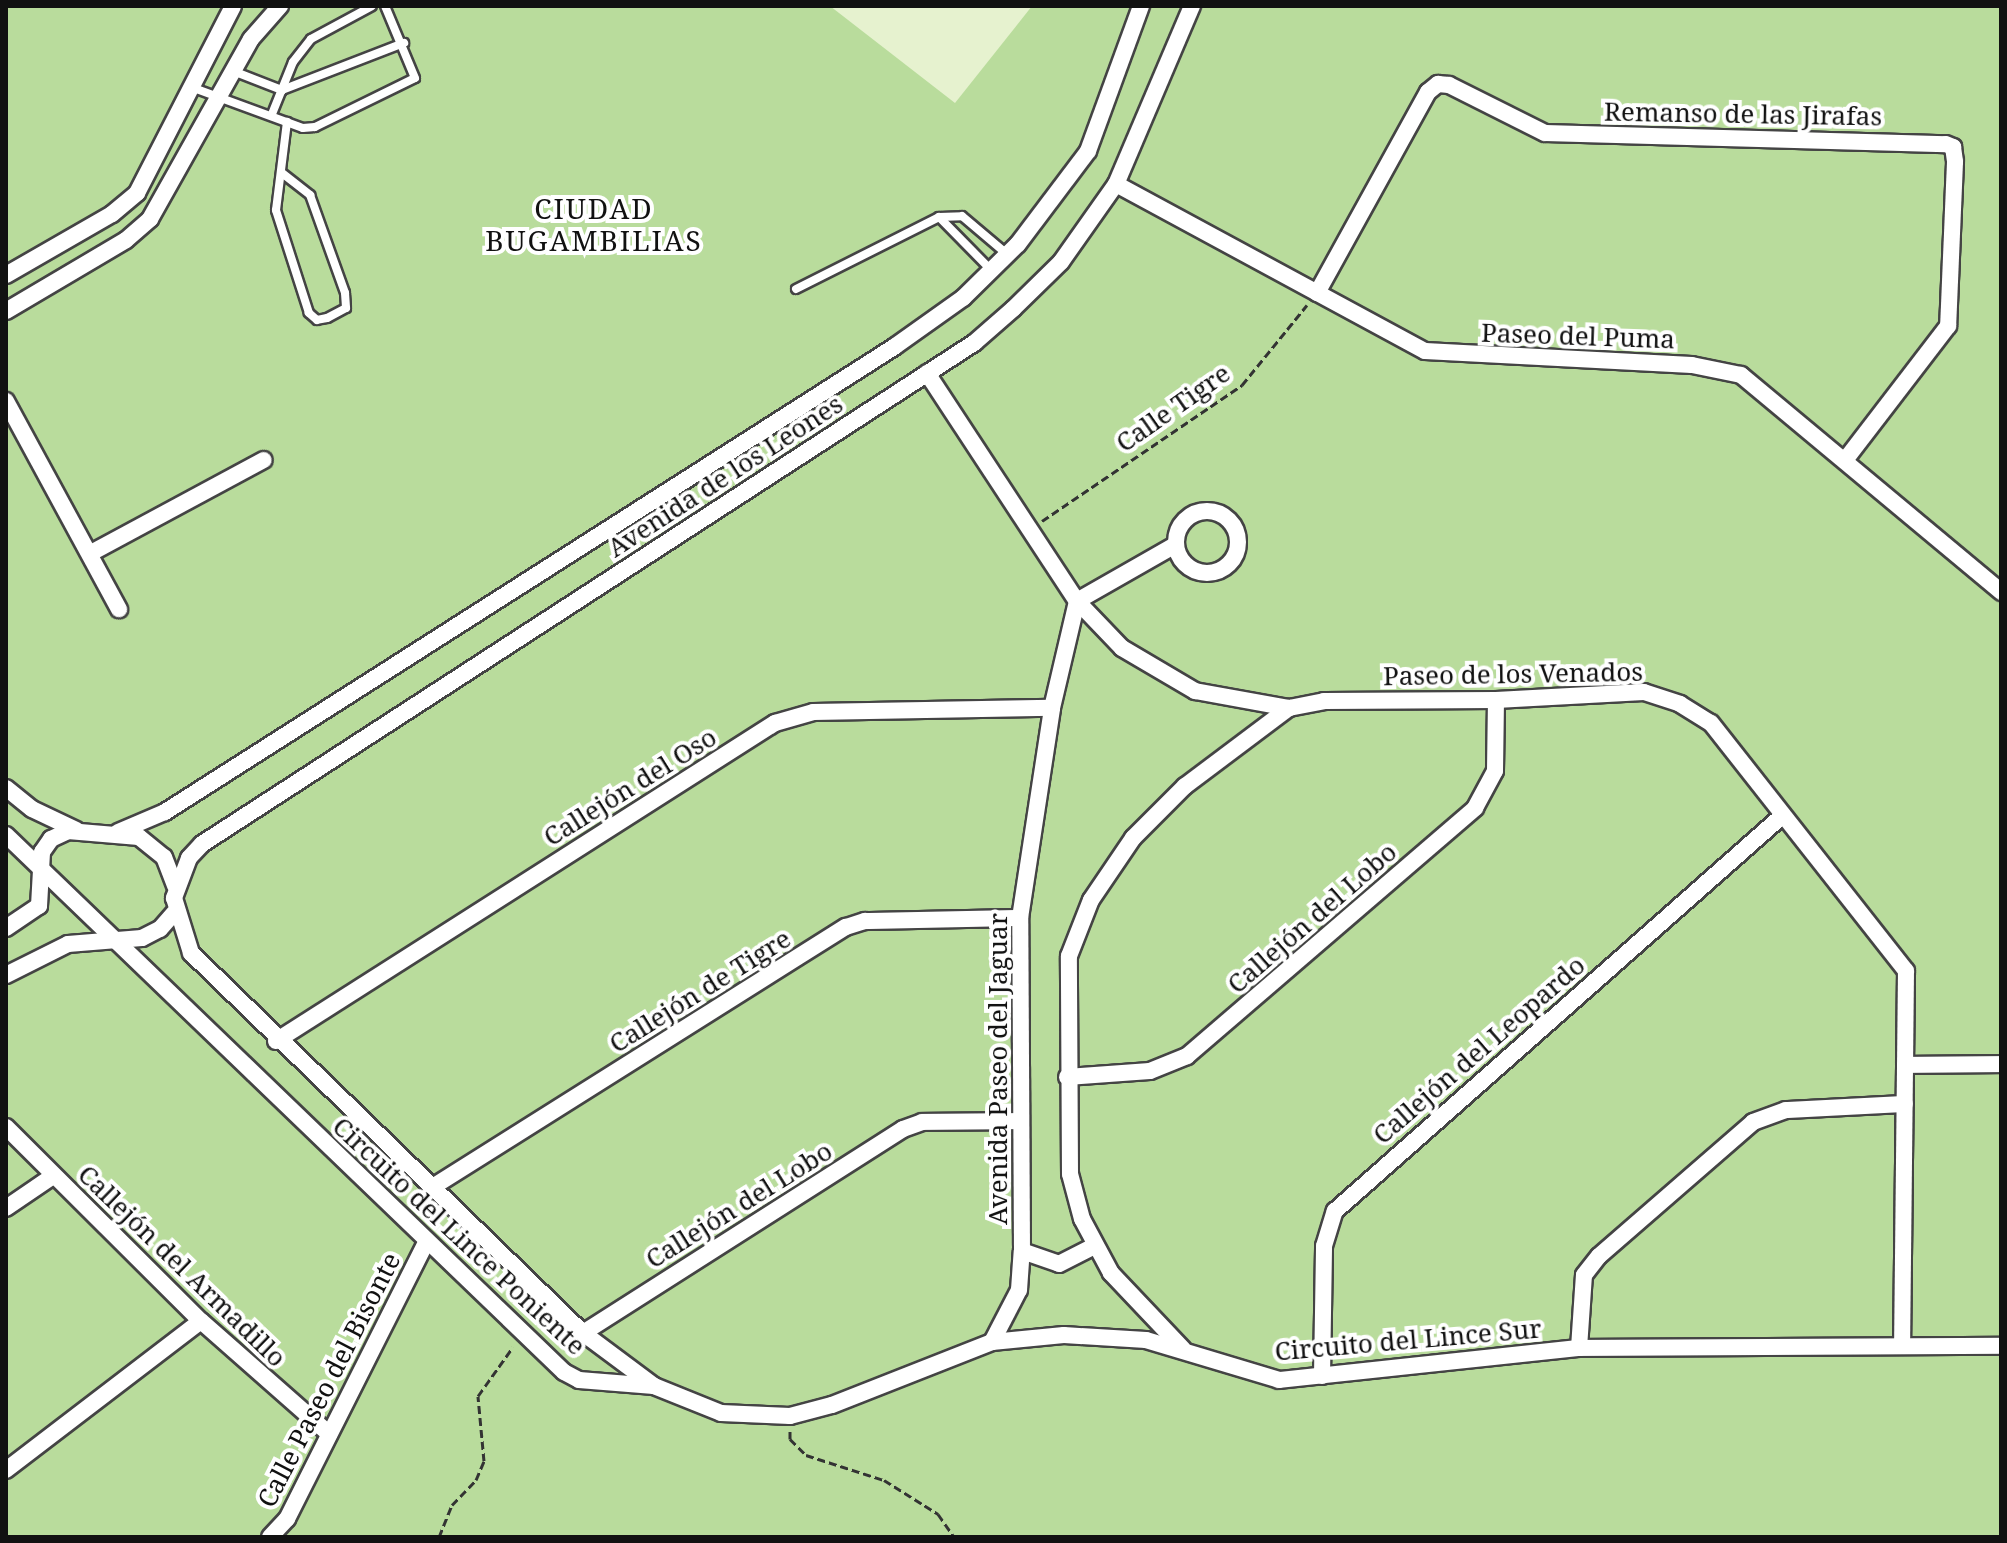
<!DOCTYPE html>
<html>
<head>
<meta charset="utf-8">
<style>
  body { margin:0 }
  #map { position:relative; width:2007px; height:1543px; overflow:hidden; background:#fffdf5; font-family:"Noto Serif",serif }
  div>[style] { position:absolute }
  .forest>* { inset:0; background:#b9dc9c }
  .pitch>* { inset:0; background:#e6f2cf }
  .path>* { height:3px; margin-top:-1.5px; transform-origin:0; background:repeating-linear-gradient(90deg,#333 0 8px,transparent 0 12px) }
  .roads { filter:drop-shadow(2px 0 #444) drop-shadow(-2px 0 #444) drop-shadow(0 2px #444) drop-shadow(0 -2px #444) }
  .service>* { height:8px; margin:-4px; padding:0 4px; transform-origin:4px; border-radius:4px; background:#fff }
  .minor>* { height:16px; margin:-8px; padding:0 8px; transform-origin:8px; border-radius:8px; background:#fff }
  .minor>.ring { margin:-8px; padding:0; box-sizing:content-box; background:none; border:16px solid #fff; border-radius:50% }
  span { translate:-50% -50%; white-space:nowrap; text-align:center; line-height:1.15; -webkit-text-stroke:8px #fff; paint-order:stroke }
  .street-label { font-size:26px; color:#111 }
  .neighbourhood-label { font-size:28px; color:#111; letter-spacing:2px }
  .frame { position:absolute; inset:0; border:8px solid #111; pointer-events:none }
</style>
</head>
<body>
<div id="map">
  <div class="forest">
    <div style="clip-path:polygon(6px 6px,2001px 6px,2001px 1537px,6px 1537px)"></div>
  </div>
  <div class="pitch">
    <div style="clip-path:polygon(830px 6px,1032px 6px,955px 103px)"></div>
  </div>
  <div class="path">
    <div style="left:1042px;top:521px;width:242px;rotate:-34.2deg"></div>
    <div style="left:1242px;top:385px;width:103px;rotate:-50.9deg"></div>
    <div style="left:790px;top:1431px;width:8px;rotate:90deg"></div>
    <div style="left:790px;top:1439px;width:23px;rotate:45deg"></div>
    <div style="left:806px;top:1455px;width:82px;rotate:17.8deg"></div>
    <div style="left:884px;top:1480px;width:64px;rotate:32.2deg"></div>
    <div style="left:938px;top:1514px;width:28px;rotate:55deg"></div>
    <div style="left:439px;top:1537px;width:35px;rotate:-68deg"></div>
    <div style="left:452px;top:1505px;width:35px;rotate:-46deg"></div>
    <div style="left:476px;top:1480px;width:21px;rotate:-67deg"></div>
    <div style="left:484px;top:1461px;width:65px;rotate:-95.3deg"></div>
    <div style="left:478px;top:1396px;width:60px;rotate:-54.5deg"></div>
  </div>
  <div class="roads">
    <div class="service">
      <div style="left:233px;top:71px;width:53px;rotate:21.2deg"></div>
      <div style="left:282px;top:90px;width:131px;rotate:-21.1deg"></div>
      <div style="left:191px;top:87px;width:119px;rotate:20.1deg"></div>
      <div style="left:303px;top:128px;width:12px;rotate:-5deg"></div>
      <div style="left:315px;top:127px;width:111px;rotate:-26.1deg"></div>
      <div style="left:415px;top:78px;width:78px;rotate:-112.6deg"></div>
      <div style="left:272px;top:114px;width:56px;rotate:-68deg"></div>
      <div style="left:293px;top:62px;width:29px;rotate:-52deg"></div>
      <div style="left:311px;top:39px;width:69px;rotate:-28.4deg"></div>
      <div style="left:282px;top:173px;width:36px;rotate:38deg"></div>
      <div style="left:310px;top:195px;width:104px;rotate:70.3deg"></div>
      <div style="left:345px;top:293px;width:15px;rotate:86deg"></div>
      <div style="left:346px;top:308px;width:21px;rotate:152deg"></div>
      <div style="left:327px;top:318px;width:10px;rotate:169deg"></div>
      <div style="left:317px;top:320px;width:11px;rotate:-139deg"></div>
      <div style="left:309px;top:313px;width:108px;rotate:-107.8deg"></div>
      <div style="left:276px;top:210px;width:89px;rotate:-82.9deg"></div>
      <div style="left:939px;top:217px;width:74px;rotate:45.5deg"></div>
      <div style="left:796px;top:289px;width:160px;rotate:-26.7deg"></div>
      <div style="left:939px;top:217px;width:23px;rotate:-2deg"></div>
      <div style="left:962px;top:216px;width:59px;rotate:40.2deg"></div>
    </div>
    <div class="minor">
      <div style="left:1192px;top:6px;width:194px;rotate:113.1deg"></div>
      <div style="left:1116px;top:184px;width:95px;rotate:125.2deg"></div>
      <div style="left:1061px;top:262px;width:67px;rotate:135.6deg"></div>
      <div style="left:1013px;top:309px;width:52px;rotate:138.9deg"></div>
      <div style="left:974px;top:343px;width:920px;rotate:147.02deg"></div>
      <div style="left:202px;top:844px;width:19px;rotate:133deg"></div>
      <div style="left:189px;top:858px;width:43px;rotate:110.6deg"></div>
      <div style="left:174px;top:898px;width:58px;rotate:72.8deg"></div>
      <div style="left:191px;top:953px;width:546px;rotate:44.11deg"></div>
      <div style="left:583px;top:1333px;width:89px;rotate:36.7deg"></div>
      <div style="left:654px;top:1386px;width:72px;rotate:21.9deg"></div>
      <div style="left:721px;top:1413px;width:69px;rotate:2.5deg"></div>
      <div style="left:790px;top:1416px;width:43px;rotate:-14.7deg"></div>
      <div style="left:832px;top:1405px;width:172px;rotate:-21.5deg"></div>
      <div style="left:992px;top:1342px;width:72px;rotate:-5.6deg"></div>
      <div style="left:1064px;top:1335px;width:82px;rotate:3.5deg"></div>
      <div style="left:1146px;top:1340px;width:139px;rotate:16.7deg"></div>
      <div style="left:1279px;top:1380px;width:302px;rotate:-6.1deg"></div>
      <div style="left:1579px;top:1348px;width:422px;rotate:-0.3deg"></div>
      <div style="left:1116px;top:184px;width:351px;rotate:28.4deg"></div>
      <div style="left:1425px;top:351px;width:267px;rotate:3deg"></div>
      <div style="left:1692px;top:365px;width:50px;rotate:11.5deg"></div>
      <div style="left:1741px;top:375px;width:339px;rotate:39.8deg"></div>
      <div style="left:6px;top:275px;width:122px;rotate:-29.9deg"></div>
      <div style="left:112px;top:214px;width:33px;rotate:-40deg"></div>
      <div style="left:137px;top:193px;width:210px;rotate:-62.8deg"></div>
      <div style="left:1317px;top:293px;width:230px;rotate:-61.1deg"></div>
      <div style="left:1428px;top:92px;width:13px;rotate:-39deg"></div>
      <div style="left:1438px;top:84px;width:11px;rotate:5deg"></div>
      <div style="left:1449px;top:85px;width:107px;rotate:26.6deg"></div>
      <div style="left:1545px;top:133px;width:401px;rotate:1.6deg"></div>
      <div style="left:1946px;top:144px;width:8px;rotate:23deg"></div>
      <div style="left:1953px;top:147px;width:15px;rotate:82deg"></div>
      <div style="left:1955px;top:162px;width:164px;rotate:92.4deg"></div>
      <div style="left:1948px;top:326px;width:168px;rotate:127.5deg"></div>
      <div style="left:6px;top:311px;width:139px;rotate:-30.6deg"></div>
      <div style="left:126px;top:240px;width:32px;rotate:-41deg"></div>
      <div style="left:150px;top:219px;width:206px;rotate:-60.7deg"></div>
      <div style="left:251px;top:39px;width:44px;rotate:-48.7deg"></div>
      <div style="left:927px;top:373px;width:273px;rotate:56.7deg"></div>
      <div style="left:1077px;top:601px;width:65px;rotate:46.2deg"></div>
      <div style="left:1122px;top:648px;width:85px;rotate:30.5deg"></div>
      <div style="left:1195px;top:691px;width:96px;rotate:10.3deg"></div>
      <div style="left:1289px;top:708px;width:36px;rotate:-11deg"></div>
      <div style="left:1324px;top:701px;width:172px;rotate:-0.3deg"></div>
      <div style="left:1496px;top:700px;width:148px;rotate:-3.1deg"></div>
      <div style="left:1644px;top:692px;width:38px;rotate:18deg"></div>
      <div style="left:1680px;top:704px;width:36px;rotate:32deg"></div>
      <div style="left:1711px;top:723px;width:315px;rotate:51.8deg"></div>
      <div style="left:1906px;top:971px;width:374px;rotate:90.6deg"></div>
      <div style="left:6px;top:401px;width:237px;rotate:61.5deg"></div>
      <div class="ring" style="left:1176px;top:511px;width:46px;height:46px"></div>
      <div style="left:91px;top:553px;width:196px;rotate:-28.3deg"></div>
      <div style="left:1077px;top:601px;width:113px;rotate:-29.7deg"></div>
      <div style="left:6px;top:788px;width:33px;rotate:39deg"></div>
      <div style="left:32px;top:809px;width:49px;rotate:25.5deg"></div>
      <div style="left:118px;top:832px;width:51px;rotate:-23.1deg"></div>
      <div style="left:165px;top:812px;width:865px;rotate:-32.53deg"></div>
      <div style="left:894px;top:347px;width:85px;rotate:-35.4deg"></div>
      <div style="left:963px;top:298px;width:77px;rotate:-44.5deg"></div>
      <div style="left:1018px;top:244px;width:116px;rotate:-53deg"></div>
      <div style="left:1088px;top:151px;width:154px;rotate:-69.9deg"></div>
      <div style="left:6px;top:835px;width:774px;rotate:43.9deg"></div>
      <div style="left:564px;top:1372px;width:17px;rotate:28deg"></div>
      <div style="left:579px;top:1380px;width:75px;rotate:4.6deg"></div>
      <div style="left:6px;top:928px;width:40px;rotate:-34deg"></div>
      <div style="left:39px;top:906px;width:54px;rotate:-86.8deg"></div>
      <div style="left:42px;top:852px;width:16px;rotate:-55deg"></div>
      <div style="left:51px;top:839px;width:19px;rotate:-25deg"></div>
      <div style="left:68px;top:831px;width:71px;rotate:4.8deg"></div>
      <div style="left:139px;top:837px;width:32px;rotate:39deg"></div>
      <div style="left:164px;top:857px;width:31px;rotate:69deg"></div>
      <div style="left:6px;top:975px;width:69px;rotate:-26.6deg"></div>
      <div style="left:68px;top:944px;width:74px;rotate:-4.6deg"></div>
      <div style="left:142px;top:938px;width:20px;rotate:-27deg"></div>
      <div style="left:160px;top:929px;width:21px;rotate:-49deg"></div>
      <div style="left:276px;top:1041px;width:592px;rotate:-32.51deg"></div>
      <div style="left:775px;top:723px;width:40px;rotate:-16deg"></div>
      <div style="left:813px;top:712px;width:239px;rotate:-1deg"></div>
      <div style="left:1905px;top:1065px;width:96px;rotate:-0.6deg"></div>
      <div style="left:1067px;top:1077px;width:83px;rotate:-4.1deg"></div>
      <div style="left:1150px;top:1071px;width:40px;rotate:-22deg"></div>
      <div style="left:1187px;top:1056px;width:380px;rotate:-40.7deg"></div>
      <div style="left:1475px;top:808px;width:42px;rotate:-61.6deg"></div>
      <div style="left:1495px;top:771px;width:71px;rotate:-89.2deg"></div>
      <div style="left:6px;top:1127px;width:275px;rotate:44.9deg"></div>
      <div style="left:201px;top:1321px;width:171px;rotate:41.4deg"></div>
      <div style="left:431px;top:1188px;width:490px;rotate:-32.2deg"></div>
      <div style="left:846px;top:927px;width:20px;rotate:-18deg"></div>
      <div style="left:865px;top:921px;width:155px;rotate:-1.1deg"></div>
      <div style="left:6px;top:1208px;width:57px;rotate:-34.2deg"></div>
      <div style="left:1022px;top:1251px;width:39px;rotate:19deg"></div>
      <div style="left:1059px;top:1264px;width:38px;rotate:-27deg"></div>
      <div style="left:583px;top:1333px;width:379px;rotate:-32.5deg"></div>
      <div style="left:903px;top:1129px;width:20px;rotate:-20deg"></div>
      <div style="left:922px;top:1122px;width:98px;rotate:-0.6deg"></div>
      <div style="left:992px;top:1342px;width:59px;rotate:-62.6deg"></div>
      <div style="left:1019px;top:1290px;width:39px;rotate:-86deg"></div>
      <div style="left:1022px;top:1251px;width:333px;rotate:-90.3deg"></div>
      <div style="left:1020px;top:918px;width:212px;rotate:-81.3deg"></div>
      <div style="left:1052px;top:708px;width:110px;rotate:-76.8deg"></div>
      <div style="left:1579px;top:1348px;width:73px;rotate:-86.1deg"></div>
      <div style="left:1584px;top:1275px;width:24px;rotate:-52deg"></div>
      <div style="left:1599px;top:1256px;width:204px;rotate:-41deg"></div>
      <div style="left:1753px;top:1122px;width:35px;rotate:-20deg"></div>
      <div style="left:1786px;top:1110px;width:119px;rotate:-2.9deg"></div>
      <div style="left:1183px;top:1349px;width:105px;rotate:-133.5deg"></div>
      <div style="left:1111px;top:1273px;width:61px;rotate:-118.2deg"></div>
      <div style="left:1082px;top:1219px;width:47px;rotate:-104.9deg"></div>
      <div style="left:1070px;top:1174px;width:218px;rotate:-90.3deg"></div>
      <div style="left:1069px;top:956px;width:60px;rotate:-68.6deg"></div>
      <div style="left:1091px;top:900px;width:75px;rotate:-55.9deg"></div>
      <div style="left:1133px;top:838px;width:74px;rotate:-45deg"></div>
      <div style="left:1185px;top:786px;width:130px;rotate:-36.9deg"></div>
      <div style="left:1322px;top:1376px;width:130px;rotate:-89.1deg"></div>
      <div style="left:1324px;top:1246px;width:37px;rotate:-73deg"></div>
      <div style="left:1335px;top:1211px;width:597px;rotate:-41.47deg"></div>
      <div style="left:6px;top:1470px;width:245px;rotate:-37.4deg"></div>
      <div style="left:270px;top:1537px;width:25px;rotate:-47deg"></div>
      <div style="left:287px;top:1519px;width:311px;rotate:-63.3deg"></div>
    </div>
  </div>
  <div class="street-label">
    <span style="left:1743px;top:114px;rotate:1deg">Remanso de las Jirafas</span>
    <span style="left:1578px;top:336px;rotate:2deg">Paseo del Puma</span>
    <span style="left:1173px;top:408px;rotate:-35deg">Calle Tigre</span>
    <span style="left:725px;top:476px;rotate:-33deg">Avenida de los Leones</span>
    <span style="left:1513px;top:674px;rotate:-1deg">Paseo de los Venados</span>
    <span style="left:630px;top:787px;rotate:-32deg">Callejón del Oso</span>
    <span style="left:1312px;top:918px;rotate:-41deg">Callejón del Lobo</span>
    <span style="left:700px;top:991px;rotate:-32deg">Callejón de Tigre</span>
    <span style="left:1479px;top:1050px;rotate:-41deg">Callejón del Leopardo</span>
    <span style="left:998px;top:1069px;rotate:-90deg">Avenida Paseo del Jaguar</span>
    <span style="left:739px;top:1205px;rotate:-32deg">Callejón del Lobo</span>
    <span style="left:459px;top:1236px;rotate:43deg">Circuito del Lince Poniente</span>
    <span style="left:182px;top:1266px;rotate:44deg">Callejón del Armadillo</span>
    <span style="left:1408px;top:1340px;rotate:-5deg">Circuito del Lince Sur</span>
    <span style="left:329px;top:1380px;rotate:-63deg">Calle Paseo del Bisonte</span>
  </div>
  <div class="neighbourhood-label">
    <span style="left:594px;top:224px">CIUDAD<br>BUGAMBILIAS</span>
  </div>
  <div class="frame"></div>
</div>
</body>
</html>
